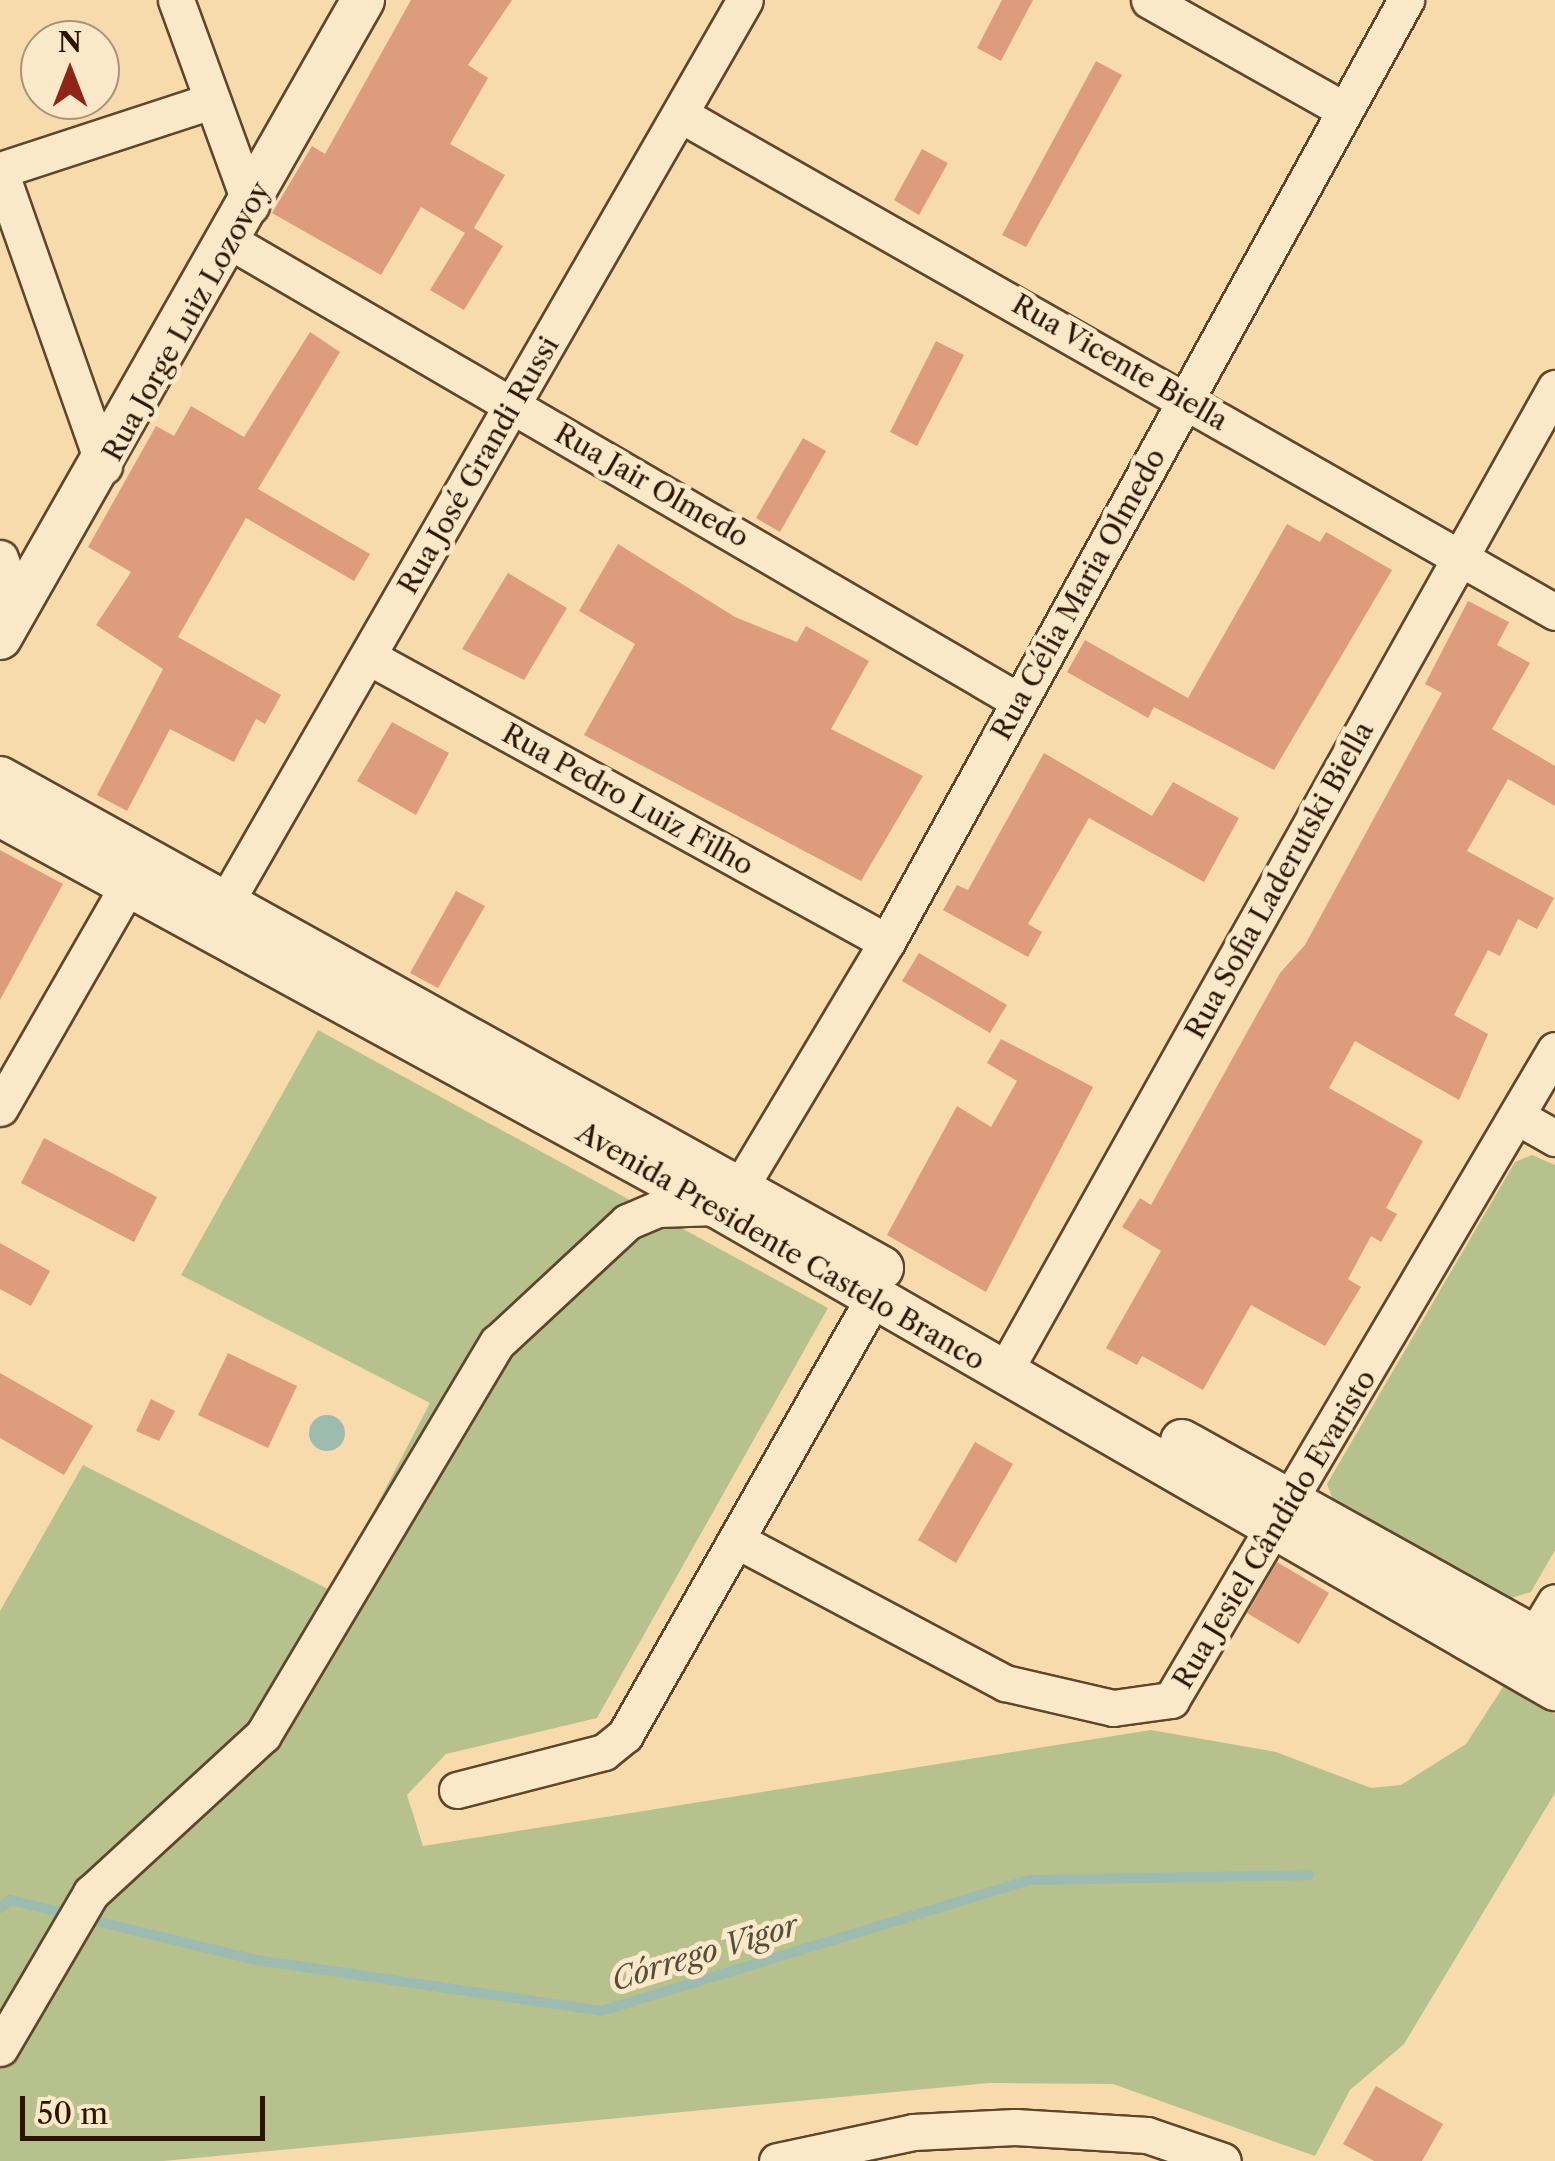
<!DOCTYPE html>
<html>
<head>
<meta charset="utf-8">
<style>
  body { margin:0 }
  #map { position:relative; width:1555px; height:2161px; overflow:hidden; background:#f7dbac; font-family:"Libre Caslon Text",serif }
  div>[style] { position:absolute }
  .green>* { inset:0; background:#b7c18e }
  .water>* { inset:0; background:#9dbbae }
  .round { border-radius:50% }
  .stream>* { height:10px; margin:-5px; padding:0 5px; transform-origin:5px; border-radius:5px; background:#9dbbae }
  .building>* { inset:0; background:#de9c7e }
  .roads { filter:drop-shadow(2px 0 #5f462b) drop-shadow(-2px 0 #5f462b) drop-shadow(0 2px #5f462b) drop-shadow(0 -2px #5f462b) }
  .minor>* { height:35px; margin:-17.5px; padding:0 17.5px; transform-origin:17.5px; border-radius:17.5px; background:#fae8c9 }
  .tertiary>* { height:42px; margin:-21px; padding:0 21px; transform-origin:21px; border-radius:21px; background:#fae8c9 }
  span { translate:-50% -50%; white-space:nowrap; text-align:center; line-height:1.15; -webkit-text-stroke:10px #fae8c9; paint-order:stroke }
  .street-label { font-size:28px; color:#2c1400 }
  .water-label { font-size:30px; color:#544e3d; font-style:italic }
  .north { position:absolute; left:20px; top:20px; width:100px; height:100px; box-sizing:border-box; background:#fae8c9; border:2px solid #a89379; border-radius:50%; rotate:0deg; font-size:28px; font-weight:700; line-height:40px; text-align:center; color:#2c1400 }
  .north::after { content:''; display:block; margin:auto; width:35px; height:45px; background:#8f2418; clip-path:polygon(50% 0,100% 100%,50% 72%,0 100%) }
  .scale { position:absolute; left:20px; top:2096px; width:245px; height:45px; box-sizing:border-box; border:5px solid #2c1400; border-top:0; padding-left:12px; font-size:30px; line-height:35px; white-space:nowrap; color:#2c1400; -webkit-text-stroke:8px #fae8c9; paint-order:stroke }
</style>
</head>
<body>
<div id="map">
  <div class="green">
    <div style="clip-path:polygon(318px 1030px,828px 1308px,597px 1718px,446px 1754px,407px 1795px,423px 1846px,1151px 1730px,1276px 1752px,1371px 1788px,1401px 1785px,1466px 1744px,1505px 1684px,1555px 1714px,1555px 1793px,1404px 2044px,1350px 2090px,1315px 2156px,1113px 2084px,989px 2083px,163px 2161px,0 2161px,0 1611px,83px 1465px,332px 1591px,430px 1403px,181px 1275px)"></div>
    <div style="clip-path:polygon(1532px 1155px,1555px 1165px,1555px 1550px,1531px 1592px,1511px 1598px,1335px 1505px,1327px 1484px,1515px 1162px)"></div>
  </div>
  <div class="water">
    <div class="round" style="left:309px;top:1415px;width:36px;height:36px"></div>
  </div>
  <div class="stream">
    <div style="left:0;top:1908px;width:13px;rotate:-39deg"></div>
    <div style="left:10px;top:1900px;width:254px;rotate:13.7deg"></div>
    <div style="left:257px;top:1960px;width:348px;rotate:8.4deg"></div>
    <div style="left:601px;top:2011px;width:449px;rotate:-17deg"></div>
    <div style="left:1030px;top:1880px;width:279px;rotate:-1deg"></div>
  </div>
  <div class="building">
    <div style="clip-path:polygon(411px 0,512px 0,468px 65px,488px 78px,450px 144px,505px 175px,474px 228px,503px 246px,464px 310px,430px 290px,465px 233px,421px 207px,381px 275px,272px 213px,312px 146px,325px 154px)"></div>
    <div style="clip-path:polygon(1002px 0,1033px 0,1001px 61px,977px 48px)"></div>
    <div style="clip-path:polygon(1096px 61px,1122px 75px,1026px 247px,1002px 235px)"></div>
    <div style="clip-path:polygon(922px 149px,948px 163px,919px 215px,894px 200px)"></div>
    <div style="clip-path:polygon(310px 332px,340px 352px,258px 489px,370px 554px,354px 581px,246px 518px,178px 637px,281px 695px,265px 724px,256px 719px,234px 762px,170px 729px,127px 811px,97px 795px,163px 669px,96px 625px,131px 572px,88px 547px,156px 426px,174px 436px,191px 406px,244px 437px)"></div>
    <div style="clip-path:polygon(936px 341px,964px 355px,917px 446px,890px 432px)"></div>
    <div style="clip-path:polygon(803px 438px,826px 451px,780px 532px,756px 518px)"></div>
    <div style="clip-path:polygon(1287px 524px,1320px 542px,1326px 532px,1392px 570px,1274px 770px,1154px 707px,1148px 718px,1067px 672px,1085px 640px,1188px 698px)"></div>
    <div style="clip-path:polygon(618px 544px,735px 617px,797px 642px,806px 626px,869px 661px,831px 729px,923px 776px,861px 881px,584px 735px,635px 644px,579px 611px)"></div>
    <div style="clip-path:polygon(508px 573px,567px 608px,524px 680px,462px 649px)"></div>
    <div style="clip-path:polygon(1468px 601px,1509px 622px,1497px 645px,1530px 663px,1492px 729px,1555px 766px,1555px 806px,1508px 779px,1467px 851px,1554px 898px,1537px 929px,1518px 919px,1500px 956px,1488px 950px,1454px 1015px,1488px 1034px,1459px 1100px,1355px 1041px,1329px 1088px,1423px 1141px,1386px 1208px,1397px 1214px,1381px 1242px,1371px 1236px,1348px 1279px,1361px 1287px,1325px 1346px,1251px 1305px,1203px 1390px,1142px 1356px,1137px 1365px,1106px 1348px,1161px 1251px,1122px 1227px,1140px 1198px,1151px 1205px,1280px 973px,1305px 945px,1442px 693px,1425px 684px)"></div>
    <div style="clip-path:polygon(392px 722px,449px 753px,416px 815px,357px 781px)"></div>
    <div style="clip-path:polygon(1044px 753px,1152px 816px,1173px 782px,1239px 818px,1204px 882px,1089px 818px,1028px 924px,1042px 932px,1028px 957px,943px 910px,957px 885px,968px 890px)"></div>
    <div style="clip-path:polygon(0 850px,63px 884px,0 1000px)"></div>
    <div style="clip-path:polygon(456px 891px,485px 906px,438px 988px,410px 973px)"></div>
    <div style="clip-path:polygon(919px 953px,1007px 1005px,990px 1033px,902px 981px)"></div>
    <div style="clip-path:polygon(1001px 1039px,1093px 1087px,986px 1292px,887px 1235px,957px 1106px,991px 1127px,1017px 1081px,987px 1063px)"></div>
    <div style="clip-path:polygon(44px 1138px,157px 1197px,134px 1242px,21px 1183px)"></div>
    <div style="clip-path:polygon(0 1243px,50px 1271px,31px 1306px,0 1289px)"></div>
    <div style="clip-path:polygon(228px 1353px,297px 1386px,268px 1448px,198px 1415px)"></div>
    <div style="clip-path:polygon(0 1373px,93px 1426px,64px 1475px,0 1438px)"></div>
    <div style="clip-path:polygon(151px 1399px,175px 1411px,159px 1441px,136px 1431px)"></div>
    <div style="clip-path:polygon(975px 1442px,1013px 1464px,956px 1563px,918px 1540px)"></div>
    <div style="clip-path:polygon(1277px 1562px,1329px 1593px,1299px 1644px,1247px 1613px)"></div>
    <div style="clip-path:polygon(1376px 2086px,1443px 2124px,1422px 2161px,1374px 2161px,1343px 2144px)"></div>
  </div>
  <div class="roads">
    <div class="minor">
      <div style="left:176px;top:0;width:219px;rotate:70deg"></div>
      <div style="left:1149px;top:0;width:224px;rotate:29.4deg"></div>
      <div style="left:683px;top:116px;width:1003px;rotate:29.63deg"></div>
      <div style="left:0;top:170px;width:222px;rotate:-18.1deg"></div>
      <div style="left:0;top:171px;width:313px;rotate:70.6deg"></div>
      <div style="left:233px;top:243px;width:907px;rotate:30.24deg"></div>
      <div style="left:0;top:558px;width:54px;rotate:70.6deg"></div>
      <div style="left:369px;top:657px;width:591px;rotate:28.82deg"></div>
      <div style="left:212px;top:926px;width:1068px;rotate:-60.08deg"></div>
      <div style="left:0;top:1108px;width:280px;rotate:-60.1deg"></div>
      <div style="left:1518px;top:1117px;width:43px;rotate:29.6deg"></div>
      <div style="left:1004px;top:1372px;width:1128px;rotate:-60.75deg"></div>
      <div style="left:736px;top:1540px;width:305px;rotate:28deg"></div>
      <div style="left:1005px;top:1683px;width:111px;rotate:13deg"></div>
      <div style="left:1113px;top:1708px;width:59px;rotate:-7.9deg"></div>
      <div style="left:1171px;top:1700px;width:755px;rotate:-59.43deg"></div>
      <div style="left:1522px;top:1657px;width:64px;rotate:-59deg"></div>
      <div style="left:457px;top:1790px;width:152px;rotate:-14.5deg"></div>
      <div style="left:604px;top:1752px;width:27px;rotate:-39deg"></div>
      <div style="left:625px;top:1735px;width:504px;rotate:-60.38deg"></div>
      <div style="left:0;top:2048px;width:180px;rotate:-59.6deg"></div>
      <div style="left:91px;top:1893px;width:234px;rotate:-42.6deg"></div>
      <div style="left:263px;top:1735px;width:457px;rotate:-59.2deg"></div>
      <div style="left:497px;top:1343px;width:178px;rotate:-42.9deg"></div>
      <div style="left:627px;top:1222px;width:34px;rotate:-23deg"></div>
      <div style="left:658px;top:1209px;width:60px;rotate:-1.9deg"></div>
      <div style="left:718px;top:1207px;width:33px;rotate:-44deg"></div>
      <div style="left:742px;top:1184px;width:282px;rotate:-59.1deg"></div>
      <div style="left:887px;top:942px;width:1076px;rotate:-61.15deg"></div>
      <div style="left:777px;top:2161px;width:139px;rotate:-12deg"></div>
      <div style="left:913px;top:2132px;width:102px;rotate:-2.8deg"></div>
      <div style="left:1015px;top:2127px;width:132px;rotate:3.5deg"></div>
      <div style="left:1147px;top:2135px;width:80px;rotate:18.9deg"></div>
    </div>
    <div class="tertiary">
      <div style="left:0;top:638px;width:734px;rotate:-60.36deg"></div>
      <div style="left:0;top:778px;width:1009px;rotate:29.05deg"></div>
      <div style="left:0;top:815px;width:818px;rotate:28.63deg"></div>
      <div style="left:718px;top:1207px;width:966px;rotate:29.94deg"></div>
      <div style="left:1182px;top:1441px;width:427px;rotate:29.1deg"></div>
    </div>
  </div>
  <div class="street-label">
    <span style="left:186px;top:321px;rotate:-61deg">Rua Jorge Luiz Lozovoy</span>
    <span style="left:1120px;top:362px;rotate:30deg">Rua Vicente Biella</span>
    <span style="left:478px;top:465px;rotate:-60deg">Rua José Grandi Russi</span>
    <span style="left:652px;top:485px;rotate:30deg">Rua Jair Olmedo</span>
    <span style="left:1078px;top:594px;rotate:-61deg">Rua Célia Maria Olmedo</span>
    <span style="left:628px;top:799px;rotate:29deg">Rua Pedro Luiz Filho</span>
    <span style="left:1279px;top:880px;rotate:-61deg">Rua Sofia Laderutski Biella</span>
    <span style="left:781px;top:1246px;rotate:30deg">Avenida Presidente Castelo Branco</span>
    <span style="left:1274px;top:1529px;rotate:-59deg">Rua Jesiel Cândido Evaristo</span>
  </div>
  <div class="water-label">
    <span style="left:705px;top:1953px;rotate:-17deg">Córrego Vigor</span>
  </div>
  <div class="north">N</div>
  <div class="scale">50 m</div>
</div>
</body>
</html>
